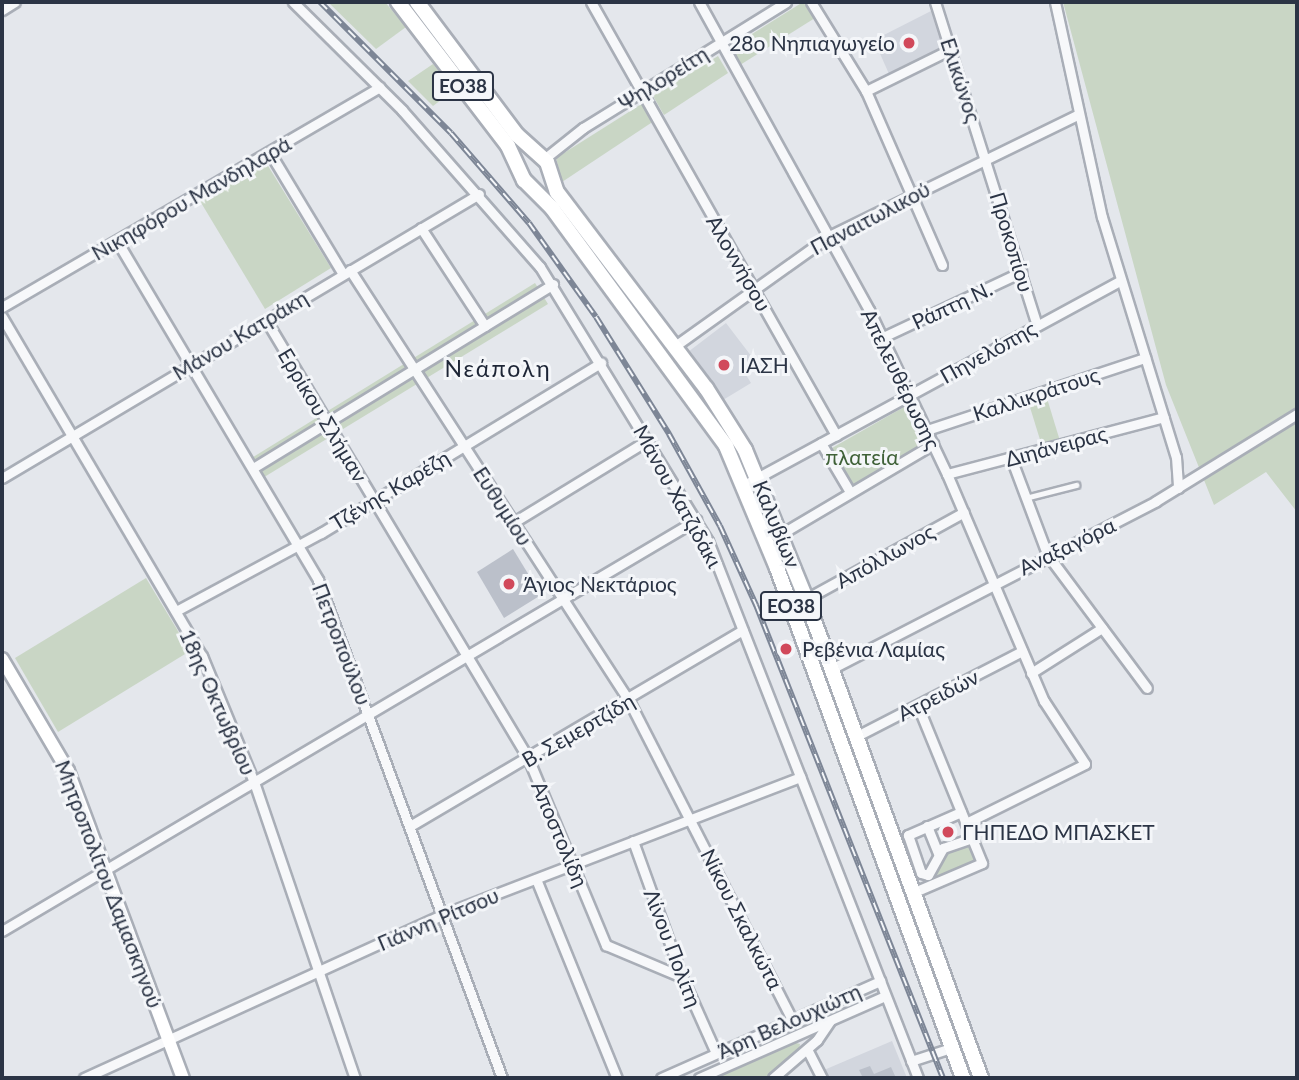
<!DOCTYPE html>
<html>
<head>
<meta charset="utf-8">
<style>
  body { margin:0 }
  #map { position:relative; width:1299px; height:1080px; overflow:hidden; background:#e4e7ec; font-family:Lato,sans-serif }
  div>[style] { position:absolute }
  .built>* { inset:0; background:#d2d6de }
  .green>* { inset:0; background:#c9d6c5 }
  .building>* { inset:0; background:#bbc0ca }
  .roads { filter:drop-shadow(2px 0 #a9aeb7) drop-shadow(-2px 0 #a9aeb7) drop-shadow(0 2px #a9aeb7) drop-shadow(0 -2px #a9aeb7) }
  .lane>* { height:4.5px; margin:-2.25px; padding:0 2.25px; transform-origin:2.25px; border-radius:2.25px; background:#f7f8fa }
  .street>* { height:9px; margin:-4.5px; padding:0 4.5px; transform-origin:4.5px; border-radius:4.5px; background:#f7f8fa }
  .secondary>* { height:12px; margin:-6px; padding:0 6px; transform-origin:6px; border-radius:6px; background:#fff }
  .primary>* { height:14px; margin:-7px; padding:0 7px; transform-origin:7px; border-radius:7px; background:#fff }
  .rail>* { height:6px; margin-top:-3px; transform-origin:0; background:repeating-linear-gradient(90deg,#f4f6f9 0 10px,#7d8696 0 20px); box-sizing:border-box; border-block:2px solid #7d8696 }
  .dots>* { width:19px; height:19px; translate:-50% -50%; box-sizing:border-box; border:4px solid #f4f6f9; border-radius:50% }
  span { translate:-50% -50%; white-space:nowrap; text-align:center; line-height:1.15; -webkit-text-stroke:6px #f4f6f9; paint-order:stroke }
  .shield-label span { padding:2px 5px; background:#f4f6f9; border:2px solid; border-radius:5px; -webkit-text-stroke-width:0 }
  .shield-label { font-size:19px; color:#2b3445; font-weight:700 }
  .poi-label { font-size:21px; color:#2b3445 }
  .right { translate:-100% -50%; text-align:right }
  .left { translate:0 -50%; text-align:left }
  .street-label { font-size:21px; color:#2b3445 }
  .park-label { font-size:21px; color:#3f6138 }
  .neighbourhood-label { font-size:23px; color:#1d2536; letter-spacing:2px }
  .frame { position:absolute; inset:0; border:4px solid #2b3445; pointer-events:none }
</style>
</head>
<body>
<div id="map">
  <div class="built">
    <div style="clip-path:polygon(931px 11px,944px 46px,889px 74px,874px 40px)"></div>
    <div style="clip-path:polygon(726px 323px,755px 361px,743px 370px,751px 383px,723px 400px,688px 352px)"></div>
    <div style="clip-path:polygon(892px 1041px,907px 1078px,828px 1078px,824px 1070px)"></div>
  </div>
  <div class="green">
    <div style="clip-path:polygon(328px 2px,385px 2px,406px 27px,376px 49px)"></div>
    <div style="clip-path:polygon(803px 2px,815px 18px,740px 65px,731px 47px)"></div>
    <div style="clip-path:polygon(1063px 2px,1297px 2px,1297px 512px,1266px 472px,1214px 505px,1166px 385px)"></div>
    <div style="clip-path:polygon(718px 56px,728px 73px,664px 115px,653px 96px)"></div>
    <div style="clip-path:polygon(433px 64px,454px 90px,433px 106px,408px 81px)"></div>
    <div style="clip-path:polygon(643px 103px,654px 121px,562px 182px,556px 158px)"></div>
    <div style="clip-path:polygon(265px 161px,331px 268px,265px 309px,200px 201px)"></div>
    <div style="clip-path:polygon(535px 283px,548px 304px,261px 479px,250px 459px)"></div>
    <div style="clip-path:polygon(1046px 395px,1060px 441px,1042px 446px,1028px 401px)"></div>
    <div style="clip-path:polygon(904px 407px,921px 445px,854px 487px,832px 448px)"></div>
    <div style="clip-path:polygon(146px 578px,190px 651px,58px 732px,15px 658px)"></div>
    <div style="clip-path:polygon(968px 844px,976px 862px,936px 879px,935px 869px,947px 851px)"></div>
    <div style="clip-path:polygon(793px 1042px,800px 1044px,799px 1051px,766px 1078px,713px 1078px)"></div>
  </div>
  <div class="building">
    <div style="clip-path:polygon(513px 549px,541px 595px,504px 618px,477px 572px)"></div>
    <div style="clip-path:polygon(870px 1066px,874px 1074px,891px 1067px,896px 1078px,863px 1078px,859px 1070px)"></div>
  </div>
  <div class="roads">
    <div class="lane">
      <div style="left:1025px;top:498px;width:53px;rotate:-14.3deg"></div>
    </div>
    <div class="street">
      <div style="left:293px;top:2px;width:153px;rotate:44.7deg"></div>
      <div style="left:402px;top:110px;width:209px;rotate:48.7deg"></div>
      <div style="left:540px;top:267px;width:321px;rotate:58.5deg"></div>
      <div style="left:708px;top:541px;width:577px;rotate:68.64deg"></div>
      <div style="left:591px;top:2px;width:498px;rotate:60.5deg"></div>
      <div style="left:699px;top:2px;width:352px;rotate:61.1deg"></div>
      <div style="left:869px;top:310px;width:182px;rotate:64.6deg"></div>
      <div style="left:947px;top:474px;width:247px;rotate:66.9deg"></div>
      <div style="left:1044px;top:701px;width:75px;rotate:56.9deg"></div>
      <div style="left:1085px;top:764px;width:133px;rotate:153.6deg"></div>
      <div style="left:811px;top:2px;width:105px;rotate:58.3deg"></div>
      <div style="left:866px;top:91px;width:190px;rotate:66.4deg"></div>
      <div style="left:935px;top:2px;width:339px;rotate:72.5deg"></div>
      <div style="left:1055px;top:2px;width:220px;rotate:77.7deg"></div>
      <div style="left:1102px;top:217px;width:251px;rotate:72.9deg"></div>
      <div style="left:1176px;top:457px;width:31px;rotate:86deg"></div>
      <div style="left:2px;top:10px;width:15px;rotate:-32deg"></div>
      <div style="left:866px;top:91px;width:95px;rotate:-26.3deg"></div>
      <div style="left:270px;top:153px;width:141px;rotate:58.9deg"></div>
      <div style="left:544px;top:159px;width:50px;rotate:-38.5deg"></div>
      <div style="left:583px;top:128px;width:239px;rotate:-31.8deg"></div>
      <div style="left:421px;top:228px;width:117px;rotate:56.9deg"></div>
      <div style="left:117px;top:241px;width:394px;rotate:59.3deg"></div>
      <div style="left:318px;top:580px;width:531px;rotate:69.72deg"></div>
      <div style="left:350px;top:270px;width:513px;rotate:57.08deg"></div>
      <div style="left:629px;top:701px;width:358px;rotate:62.9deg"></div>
      <div style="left:2px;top:307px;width:437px;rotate:-30.2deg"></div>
      <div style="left:2px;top:317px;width:394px;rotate:59.5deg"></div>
      <div style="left:202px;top:656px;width:136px;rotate:67.6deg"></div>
      <div style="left:254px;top:782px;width:313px;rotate:71.2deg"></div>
      <div style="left:266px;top:320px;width:510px;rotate:59.11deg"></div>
      <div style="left:528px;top:758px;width:203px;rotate:67.4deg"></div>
      <div style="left:606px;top:945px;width:82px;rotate:22.8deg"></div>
      <div style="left:883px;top:337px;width:153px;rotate:-25.2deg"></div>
      <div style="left:675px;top:346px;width:189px;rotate:-35.5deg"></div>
      <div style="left:829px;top:236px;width:278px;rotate:-26deg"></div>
      <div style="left:927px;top:430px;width:230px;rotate:-18.3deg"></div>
      <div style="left:821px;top:443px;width:57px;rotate:59.4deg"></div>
      <div style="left:1011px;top:458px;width:103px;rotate:69.4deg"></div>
      <div style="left:1047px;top:554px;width:167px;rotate:53.3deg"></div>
      <div style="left:253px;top:468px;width:352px;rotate:-31.5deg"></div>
      <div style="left:947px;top:474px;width:224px;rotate:-14.7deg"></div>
      <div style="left:2px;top:478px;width:555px;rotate:-30.77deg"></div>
      <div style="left:744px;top:485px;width:429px;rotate:-28.5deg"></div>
      <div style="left:514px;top:522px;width:157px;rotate:-31.5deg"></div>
      <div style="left:781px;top:534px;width:177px;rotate:-30.6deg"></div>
      <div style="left:806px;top:599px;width:180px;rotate:-28.8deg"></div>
      <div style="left:176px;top:611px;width:165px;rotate:-28.3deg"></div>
      <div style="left:321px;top:533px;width:328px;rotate:-31.3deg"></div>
      <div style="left:831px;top:669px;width:366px;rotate:-27.3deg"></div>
      <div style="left:1156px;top:501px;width:166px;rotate:-31.7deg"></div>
      <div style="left:1031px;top:673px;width:84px;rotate:-32.4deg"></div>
      <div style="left:855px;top:737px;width:188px;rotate:-27.2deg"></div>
      <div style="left:961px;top:812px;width:58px;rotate:156.5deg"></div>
      <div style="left:908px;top:835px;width:40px;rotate:71.1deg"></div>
      <div style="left:921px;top:873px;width:7px;rotate:16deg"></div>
      <div style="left:928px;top:875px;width:31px;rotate:-61deg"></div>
      <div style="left:943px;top:848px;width:31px;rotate:-19deg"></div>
      <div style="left:410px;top:826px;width:386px;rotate:-30.5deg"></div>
      <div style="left:927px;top:826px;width:29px;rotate:68deg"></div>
      <div style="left:633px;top:841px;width:145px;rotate:70.2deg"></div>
      <div style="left:682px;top:977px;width:83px;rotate:65.9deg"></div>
      <div style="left:536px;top:879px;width:215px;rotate:67.9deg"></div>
      <div style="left:912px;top:893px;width:76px;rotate:-23.2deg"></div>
      <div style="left:982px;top:863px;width:170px;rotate:-112.2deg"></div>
      <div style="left:2px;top:931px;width:807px;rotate:-30.63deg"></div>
      <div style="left:807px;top:1049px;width:33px;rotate:63deg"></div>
      <div style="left:911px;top:1061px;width:42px;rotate:-18deg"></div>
      <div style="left:84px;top:1078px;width:392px;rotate:-24.5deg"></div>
      <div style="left:441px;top:915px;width:385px;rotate:-21deg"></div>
      <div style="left:661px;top:1078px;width:240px;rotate:-23.9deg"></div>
      <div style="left:699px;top:1078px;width:203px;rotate:-23.8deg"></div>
      <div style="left:773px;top:1078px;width:58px;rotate:-40.8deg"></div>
      <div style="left:817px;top:1040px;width:23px;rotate:-56deg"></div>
    </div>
    <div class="secondary">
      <div style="left:2px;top:659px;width:130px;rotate:59.5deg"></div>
      <div style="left:68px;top:771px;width:328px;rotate:69.5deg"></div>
    </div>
    <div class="primary">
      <div style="left:398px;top:2px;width:181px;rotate:52.6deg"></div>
      <div style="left:508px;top:146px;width:38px;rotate:65deg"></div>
      <div style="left:524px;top:180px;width:40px;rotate:45deg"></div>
      <div style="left:552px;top:208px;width:295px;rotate:53.8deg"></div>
      <div style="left:726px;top:446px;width:132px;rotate:67.3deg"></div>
      <div style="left:777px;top:568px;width:543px;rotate:69.96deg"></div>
      <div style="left:417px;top:2px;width:166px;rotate:53.1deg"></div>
      <div style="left:517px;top:135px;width:40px;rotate:42deg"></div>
      <div style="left:547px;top:162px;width:32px;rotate:72deg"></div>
      <div style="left:557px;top:192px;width:246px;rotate:52.8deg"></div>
      <div style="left:706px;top:388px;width:73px;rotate:57.8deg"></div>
      <div style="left:745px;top:450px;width:161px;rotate:67.7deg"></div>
      <div style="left:806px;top:599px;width:510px;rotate:69.93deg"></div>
    </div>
  </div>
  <div class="rail">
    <div style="left:320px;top:2px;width:185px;rotate:45deg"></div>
    <div style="left:451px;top:133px;width:119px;rotate:49.1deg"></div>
    <div style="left:529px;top:223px;width:115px;rotate:54.5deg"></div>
    <div style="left:596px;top:317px;width:138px;rotate:58deg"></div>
    <div style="left:669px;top:434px;width:105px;rotate:61deg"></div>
    <div style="left:720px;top:526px;width:87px;rotate:65.5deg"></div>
    <div style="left:756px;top:605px;width:509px;rotate:68.43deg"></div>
  </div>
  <div class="dots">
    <div style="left:909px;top:43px;background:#d1495b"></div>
    <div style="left:724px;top:365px;background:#d1495b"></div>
    <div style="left:509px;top:584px;background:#d1495b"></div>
    <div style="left:786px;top:649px;background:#d1495b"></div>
    <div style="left:948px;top:832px;background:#d1495b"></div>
  </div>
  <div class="shield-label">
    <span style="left:463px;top:86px">ΕΟ38</span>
    <span style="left:791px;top:606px">ΕΟ38</span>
  </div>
  <div class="poi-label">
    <span class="right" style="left:895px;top:43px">28ο Νηπιαγωγείο</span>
    <span class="left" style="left:740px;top:365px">ΙΑΣΗ</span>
    <span class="left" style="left:523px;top:584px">Άγιος Νεκτάριος</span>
    <span class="left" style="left:802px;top:649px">Ρεβένια Λαμίας</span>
    <span class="left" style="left:962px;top:832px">ΓΗΠΕΔΟ ΜΠΑΣΚΕΤ</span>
  </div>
  <div class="street-label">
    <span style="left:663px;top:78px;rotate:-32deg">Ψηλορείτη</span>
    <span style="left:961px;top:80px;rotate:72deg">Ελικώνος</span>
    <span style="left:191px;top:198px;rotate:-30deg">Νικηφόρου Μανδηλαρά</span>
    <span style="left:870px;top:218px;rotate:-28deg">Παναιτωλικού</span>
    <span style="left:1012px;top:242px;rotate:73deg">Προκοπίου</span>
    <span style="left:739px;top:263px;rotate:60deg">Αλοννήσου</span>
    <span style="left:952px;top:305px;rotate:-25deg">Ράπτη Ν.</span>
    <span style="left:240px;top:335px;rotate:-31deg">Μάνου Κατράκη</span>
    <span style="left:988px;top:352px;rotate:-29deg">Πηνελόπης</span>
    <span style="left:901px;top:379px;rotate:64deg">Απελευθέρωσης</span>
    <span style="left:1036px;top:394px;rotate:-18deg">Καλλικράτους</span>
    <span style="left:323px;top:415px;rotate:59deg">Ερρίκου Σλήμαν</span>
    <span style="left:1056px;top:446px;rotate:-15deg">Διηάνειρας</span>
    <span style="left:390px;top:490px;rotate:-31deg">Τζένης Καρέζη</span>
    <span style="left:678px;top:496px;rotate:61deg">Μάνου Χατζιδάκι</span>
    <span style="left:503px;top:506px;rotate:57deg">Ευθυμίου</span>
    <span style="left:777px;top:524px;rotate:68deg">Καλυβίων</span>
    <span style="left:1067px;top:546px;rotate:-26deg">Αναξαγόρα</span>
    <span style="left:885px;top:556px;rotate:-29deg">Απόλλωνος</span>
    <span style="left:342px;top:644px;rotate:69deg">Πετροπούλου</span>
    <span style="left:938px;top:695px;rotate:-27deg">Ατρειδών</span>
    <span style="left:218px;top:702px;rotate:66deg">18ης Οκτωβρίου</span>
    <span style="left:578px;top:730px;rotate:-30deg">Β. Σεμερτζίδη</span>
    <span style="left:560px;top:834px;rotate:67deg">Αποστολίδη</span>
    <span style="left:109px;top:884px;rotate:69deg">Μητροπολίτου Δαμασκηνού</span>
    <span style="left:438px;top:919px;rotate:-23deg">Γιάννη Ρίτσου</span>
    <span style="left:742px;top:919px;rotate:63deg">Νίκου Σκαλκώτα</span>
    <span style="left:673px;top:948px;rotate:69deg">Λίνου Πολίτη</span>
    <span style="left:789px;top:1021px;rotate:-24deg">Άρη Βελουχιώτη</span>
  </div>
  <div class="park-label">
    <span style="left:862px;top:457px">πλατεία</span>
  </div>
  <div class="neighbourhood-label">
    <span style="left:498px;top:368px">Νεάπολη</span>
  </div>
  <div class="frame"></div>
</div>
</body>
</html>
